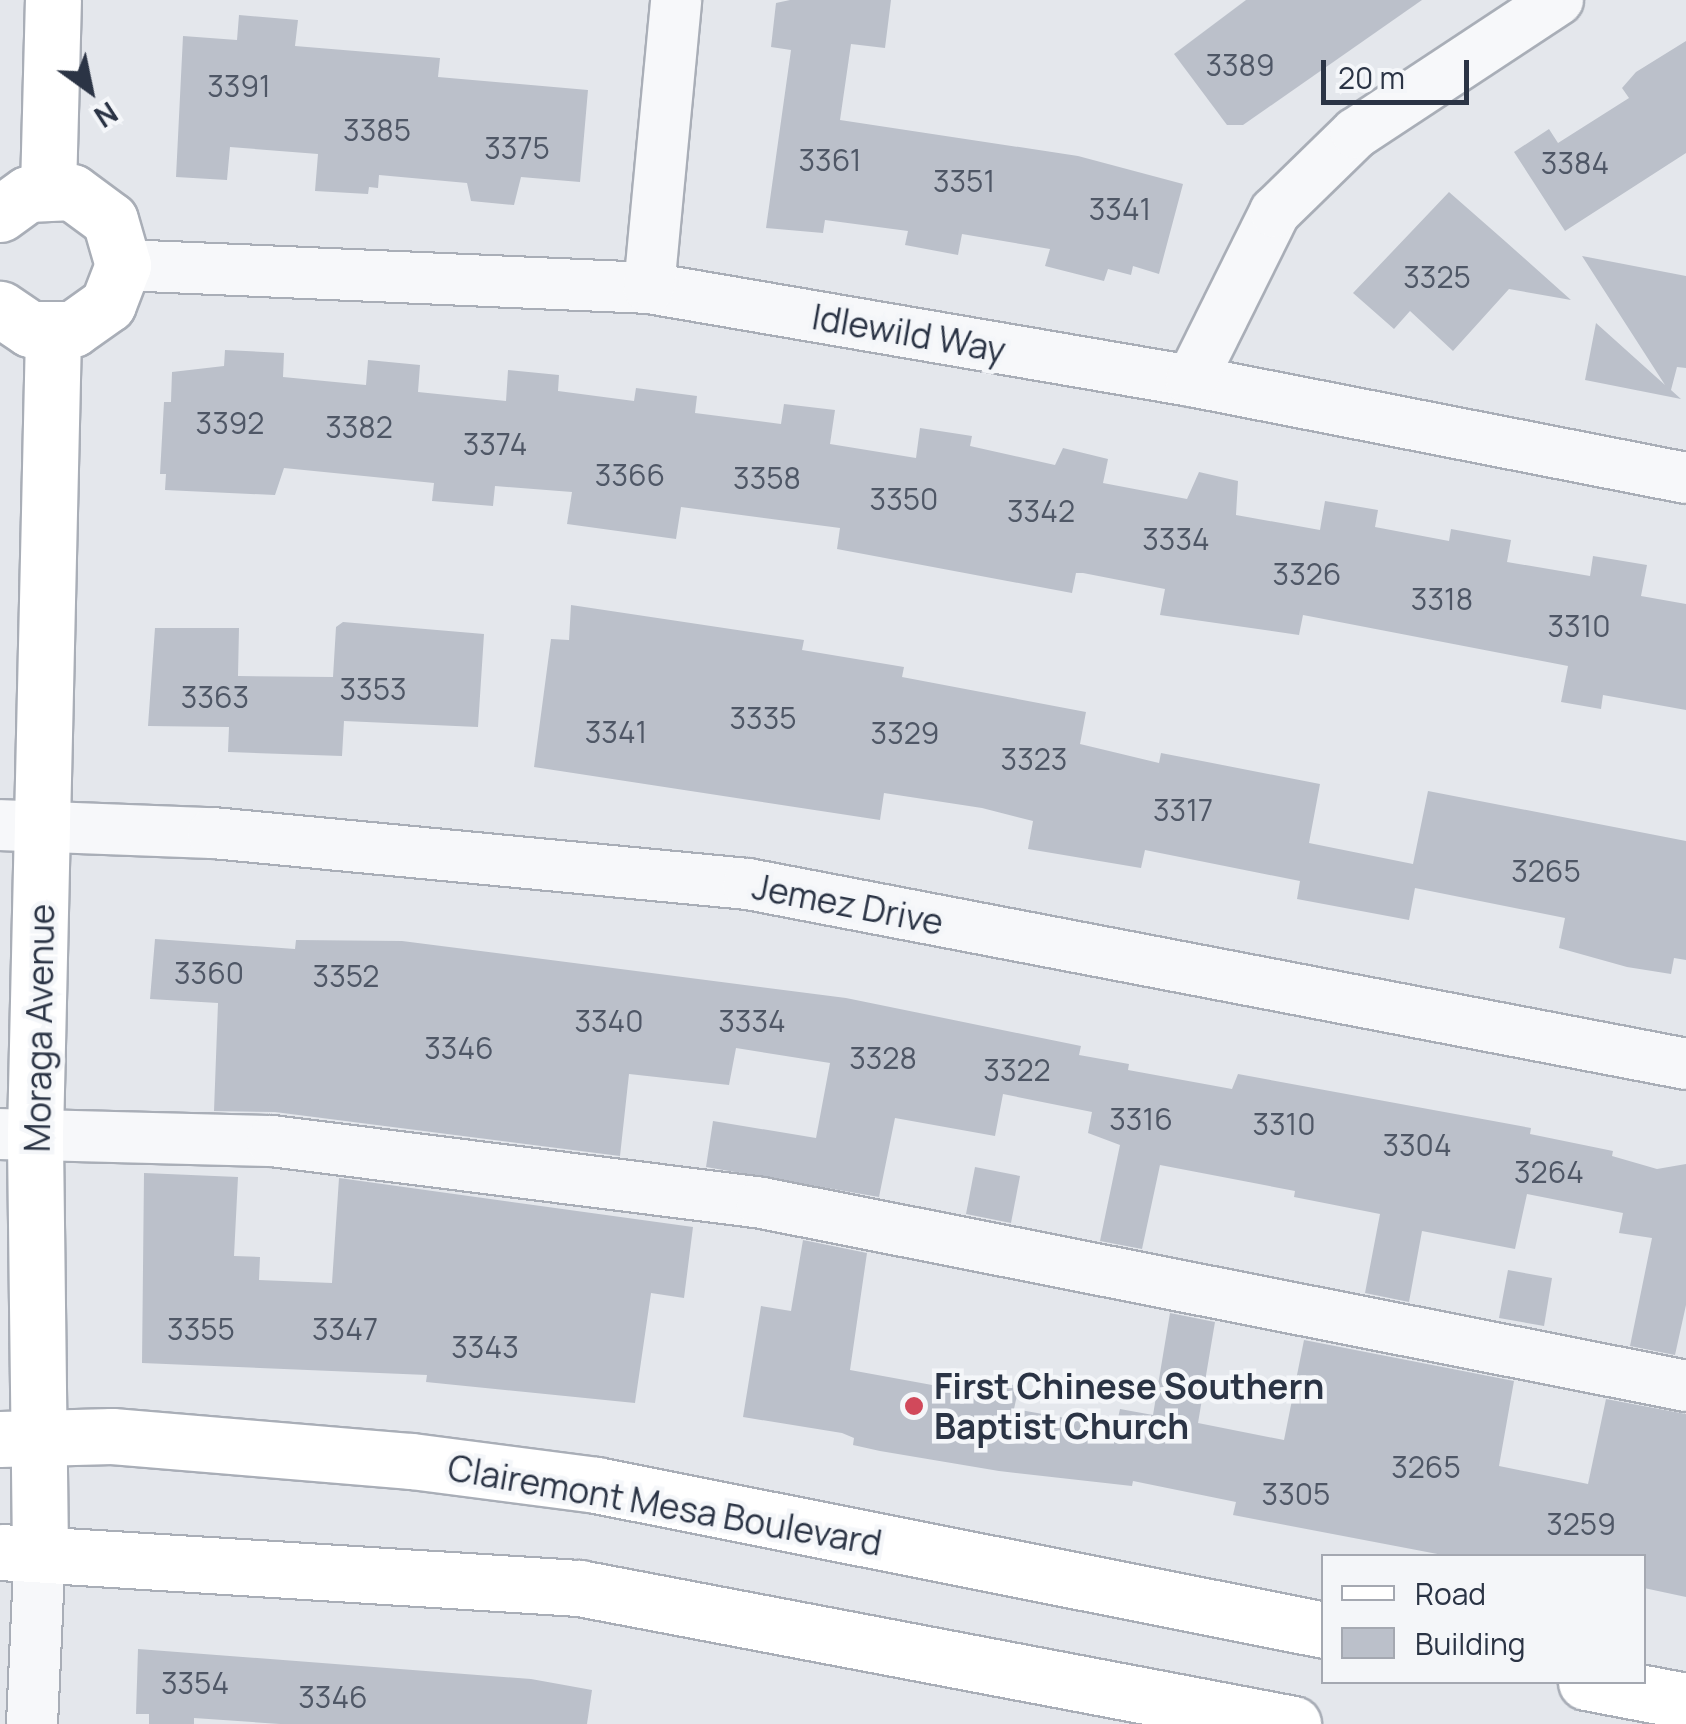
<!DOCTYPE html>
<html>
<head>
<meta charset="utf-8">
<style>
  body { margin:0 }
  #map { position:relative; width:1686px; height:1724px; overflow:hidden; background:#e4e7ec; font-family:Manrope,sans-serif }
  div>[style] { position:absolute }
  .building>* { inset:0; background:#bbc0ca }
  .roads { filter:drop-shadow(2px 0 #a9aeb7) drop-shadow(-2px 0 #a9aeb7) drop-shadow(0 2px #a9aeb7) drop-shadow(0 -2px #a9aeb7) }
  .minor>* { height:50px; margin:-25px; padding:0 25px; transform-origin:25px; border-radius:25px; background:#f7f8fa }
  .major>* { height:55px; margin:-27.5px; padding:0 27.5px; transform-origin:27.5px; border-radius:27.5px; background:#fff }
  .dots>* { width:28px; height:28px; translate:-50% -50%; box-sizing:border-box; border:5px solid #f4f6f9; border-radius:50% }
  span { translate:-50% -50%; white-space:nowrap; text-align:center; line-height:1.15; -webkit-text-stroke:9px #f4f6f9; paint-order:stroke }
  .number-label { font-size:30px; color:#4f5766 }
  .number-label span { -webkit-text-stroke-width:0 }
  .street-label { font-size:35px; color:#2b3445 }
  .poi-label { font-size:35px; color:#2b3445; font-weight:700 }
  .left { translate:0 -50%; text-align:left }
  .legend { position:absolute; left:1321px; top:1554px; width:325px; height:130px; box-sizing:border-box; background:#f4f6f9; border:2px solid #a4a8b1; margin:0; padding:12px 18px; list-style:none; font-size:30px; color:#2b3445 }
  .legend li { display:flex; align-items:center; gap:20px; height:50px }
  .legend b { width:50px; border:2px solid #a4a8b1 }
  .north { position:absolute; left:40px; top:40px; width:100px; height:100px; -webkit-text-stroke:8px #f4f6f9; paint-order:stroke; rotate:147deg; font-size:28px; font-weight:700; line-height:40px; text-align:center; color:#2b3445 }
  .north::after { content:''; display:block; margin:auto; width:35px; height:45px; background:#2b3445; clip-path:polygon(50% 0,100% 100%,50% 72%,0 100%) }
  .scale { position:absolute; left:1321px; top:60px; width:148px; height:45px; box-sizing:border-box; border:5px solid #2b3445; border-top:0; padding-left:12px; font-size:30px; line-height:35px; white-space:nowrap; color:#2b3445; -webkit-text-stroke:8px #f4f6f9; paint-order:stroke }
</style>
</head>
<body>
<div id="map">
  <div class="building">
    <div style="clip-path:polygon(790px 0,891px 0,885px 48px,851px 44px,840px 120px,1078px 156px,1183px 184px,1159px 274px,1133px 266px,1131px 275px,1108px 269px,1104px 281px,1045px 266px,1050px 249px,962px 234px,958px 255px,905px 245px,908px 231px,825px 220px,823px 233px,766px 228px,791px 50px,771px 47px,776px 3px)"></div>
    <div style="clip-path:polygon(1246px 0,1422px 0,1243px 125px,1227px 125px,1174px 54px)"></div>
    <div style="clip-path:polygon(239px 15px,298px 20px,295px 46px,440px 58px,438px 77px,588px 90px,580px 182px,521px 177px,514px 205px,471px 201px,467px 183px,379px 175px,378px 188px,369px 187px,368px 194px,315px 191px,318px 154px,230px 147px,227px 180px,176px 177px,183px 36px,237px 40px)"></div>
    <div style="clip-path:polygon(1686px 41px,1686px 153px,1565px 231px,1514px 152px,1549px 129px,1558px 143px,1629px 98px,1622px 88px,1636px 72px)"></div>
    <div style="clip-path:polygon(1449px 192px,1506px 242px,1571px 300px,1509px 289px,1453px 351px,1410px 311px,1394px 329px,1353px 293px)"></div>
    <div style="clip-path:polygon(1582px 256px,1686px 276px,1686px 368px,1677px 367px,1671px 390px,1681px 399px,1585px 380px,1596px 323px,1665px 385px)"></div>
    <div style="clip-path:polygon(225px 350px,284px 353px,283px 377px,366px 385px,368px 360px,420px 365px,418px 392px,506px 401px,508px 370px,559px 375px,558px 391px,634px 401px,636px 388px,697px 396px,695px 413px,781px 424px,784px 404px,835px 410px,830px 444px,916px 458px,920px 428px,972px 436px,970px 446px,1055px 465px,1063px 448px,1108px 459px,1103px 483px,1187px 499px,1199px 472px,1238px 481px,1236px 515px,1320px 530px,1325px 501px,1378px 510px,1375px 527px,1449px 541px,1451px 529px,1511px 540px,1507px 562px,1590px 576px,1593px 556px,1647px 565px,1641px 596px,1686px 604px,1686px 710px,1603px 695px,1601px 709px,1561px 702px,1568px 666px,1303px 615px,1299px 635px,1160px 615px,1165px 589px,1083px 573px,1076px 573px,1072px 593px,837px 549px,840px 528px,681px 507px,676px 539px,567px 524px,572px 492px,495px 486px,493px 506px,432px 501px,434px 483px,284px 468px,275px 495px,165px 490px,166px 474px,160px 474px,164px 402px,171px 402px,172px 372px,224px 366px)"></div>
    <div style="clip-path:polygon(571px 605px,804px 640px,802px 650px,904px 667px,902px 677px,1086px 712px,1080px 744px,1159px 763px,1161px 753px,1320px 784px,1309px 843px,1413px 864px,1428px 791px,1686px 841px,1686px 960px,1674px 958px,1671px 974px,1627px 967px,1559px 948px,1565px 918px,1415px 888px,1409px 920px,1297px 899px,1300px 881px,1145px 850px,1141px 868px,1028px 849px,1033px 821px,982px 808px,884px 793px,880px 820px,534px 767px,551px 639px,569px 640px)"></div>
    <div style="clip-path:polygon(343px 622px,484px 634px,478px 727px,344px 721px,342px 756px,228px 752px,229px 727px,148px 726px,155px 628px,239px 628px,238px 676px,333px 677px,336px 627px)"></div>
    <div style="clip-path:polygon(155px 939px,295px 949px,296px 940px,402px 941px,846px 998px,1081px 1046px,1079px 1055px,1129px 1064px,1128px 1070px,1232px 1089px,1238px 1074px,1531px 1128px,1530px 1134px,1613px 1151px,1612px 1156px,1657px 1169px,1686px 1164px,1686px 1305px,1675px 1355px,1630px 1346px,1652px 1238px,1619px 1233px,1623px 1213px,1527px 1194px,1515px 1249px,1422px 1231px,1409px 1302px,1365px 1293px,1380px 1214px,1294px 1197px,1295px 1191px,1160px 1165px,1142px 1249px,1100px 1241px,1120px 1145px,1088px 1133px,1092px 1112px,1003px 1094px,995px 1136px,895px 1118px,879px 1197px,706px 1167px,713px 1121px,816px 1138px,830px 1063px,736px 1048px,729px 1085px,629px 1074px,620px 1156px,275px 1112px,214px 1111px,218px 1003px,150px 999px)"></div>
    <div style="clip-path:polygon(975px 1167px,1020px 1176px,1011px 1223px,966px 1214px)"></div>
    <div style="clip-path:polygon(144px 1173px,238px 1177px,234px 1256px,260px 1257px,259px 1280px,332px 1283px,339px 1178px,693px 1227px,684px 1298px,651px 1293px,635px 1403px,426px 1382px,427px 1375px,142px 1363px)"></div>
    <div style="clip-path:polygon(803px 1240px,867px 1253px,850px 1370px,954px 1389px,957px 1375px,1019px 1386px,1014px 1409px,1116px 1427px,1120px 1409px,1153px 1415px,1170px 1313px,1215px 1322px,1198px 1423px,1284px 1440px,1304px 1340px,1514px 1381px,1499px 1466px,1588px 1484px,1606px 1399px,1686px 1414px,1686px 1597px,1644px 1588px,1644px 1556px,1448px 1556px,1233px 1515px,1236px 1502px,1133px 1481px,1132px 1486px,999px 1471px,880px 1451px,853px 1445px,854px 1438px,842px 1433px,743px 1417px,761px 1306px,791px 1311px)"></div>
    <div style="clip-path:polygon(1508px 1270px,1552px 1278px,1544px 1326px,1499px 1318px)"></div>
    <div style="clip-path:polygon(138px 1649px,531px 1679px,592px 1690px,587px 1724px,280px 1724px,194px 1718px,194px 1724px,149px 1724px,149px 1714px,136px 1714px)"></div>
  </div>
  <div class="roads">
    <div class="minor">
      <div style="left:123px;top:265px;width:527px;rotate:2.5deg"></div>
      <div style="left:649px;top:288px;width:550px;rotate:9.74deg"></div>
      <div style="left:1191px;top:381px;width:504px;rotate:11.09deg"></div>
      <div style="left:649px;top:288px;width:289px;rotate:-84.6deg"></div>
      <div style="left:1191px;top:381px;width:189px;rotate:-63.6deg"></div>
      <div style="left:1275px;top:212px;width:113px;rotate:-44.3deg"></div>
      <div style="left:1356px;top:133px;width:242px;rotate:-33.4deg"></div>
      <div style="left:0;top:825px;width:213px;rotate:2.2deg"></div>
      <div style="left:213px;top:833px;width:537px;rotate:5.45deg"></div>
      <div style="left:748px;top:884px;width:955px;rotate:10.86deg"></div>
      <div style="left:0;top:1134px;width:272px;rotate:1.5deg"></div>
      <div style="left:272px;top:1141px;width:494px;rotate:7.2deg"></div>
      <div style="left:762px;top:1203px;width:942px;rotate:11.2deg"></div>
      <div style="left:32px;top:1724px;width:173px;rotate:-87.4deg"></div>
    </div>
    <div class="major">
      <div style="left:48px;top:189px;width:189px;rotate:-88.5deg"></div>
      <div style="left:0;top:214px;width:34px;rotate:-36deg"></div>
      <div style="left:28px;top:194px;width:44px;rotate:-2.6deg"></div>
      <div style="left:72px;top:192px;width:47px;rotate:36.4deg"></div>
      <div style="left:110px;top:220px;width:47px;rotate:73.9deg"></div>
      <div style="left:123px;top:265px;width:42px;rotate:111deg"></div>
      <div style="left:108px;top:304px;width:43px;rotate:144.5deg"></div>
      <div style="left:73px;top:329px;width:43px;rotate:180deg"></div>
      <div style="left:30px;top:329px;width:36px;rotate:-146deg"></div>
      <div style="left:0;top:1439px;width:112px;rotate:-1.5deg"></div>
      <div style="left:112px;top:1436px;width:301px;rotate:4.8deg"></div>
      <div style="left:412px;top:1461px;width:186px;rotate:7.4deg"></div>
      <div style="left:596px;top:1485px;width:742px;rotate:11.26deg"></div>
      <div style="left:40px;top:1551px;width:417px;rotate:-90.7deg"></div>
      <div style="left:35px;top:1134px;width:802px;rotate:-88.71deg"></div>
      <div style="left:0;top:1552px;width:580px;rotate:3.56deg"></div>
      <div style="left:579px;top:1588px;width:727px;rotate:10.78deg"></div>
      <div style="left:1586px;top:1682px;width:102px;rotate:10.8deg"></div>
    </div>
  </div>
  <div class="dots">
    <div style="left:914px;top:1406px;background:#d1495b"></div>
  </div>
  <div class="number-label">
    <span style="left:1240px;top:65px">3389</span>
    <span style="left:239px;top:86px">3391</span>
    <span style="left:377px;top:130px">3385</span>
    <span style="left:517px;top:148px">3375</span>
    <span style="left:830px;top:160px">3361</span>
    <span style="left:1575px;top:163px">3384</span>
    <span style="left:964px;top:181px">3351</span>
    <span style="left:1120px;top:209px">3341</span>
    <span style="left:1437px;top:277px">3325</span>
    <span style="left:230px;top:423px">3392</span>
    <span style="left:359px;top:427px">3382</span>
    <span style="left:495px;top:444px">3374</span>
    <span style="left:630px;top:475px">3366</span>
    <span style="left:767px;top:478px">3358</span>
    <span style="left:904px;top:499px">3350</span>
    <span style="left:1041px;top:511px">3342</span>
    <span style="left:1176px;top:539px">3334</span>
    <span style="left:1307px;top:574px">3326</span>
    <span style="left:1442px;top:599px">3318</span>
    <span style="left:1579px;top:626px">3310</span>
    <span style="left:373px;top:689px">3353</span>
    <span style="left:215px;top:697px">3363</span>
    <span style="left:763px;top:718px">3335</span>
    <span style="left:616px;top:732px">3341</span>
    <span style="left:905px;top:733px">3329</span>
    <span style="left:1034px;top:759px">3323</span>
    <span style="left:1183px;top:810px">3317</span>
    <span style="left:1546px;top:871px">3265</span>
    <span style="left:209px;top:973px">3360</span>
    <span style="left:346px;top:976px">3352</span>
    <span style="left:609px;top:1021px">3340</span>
    <span style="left:752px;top:1021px">3334</span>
    <span style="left:459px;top:1048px">3346</span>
    <span style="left:883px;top:1058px">3328</span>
    <span style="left:1017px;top:1070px">3322</span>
    <span style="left:1141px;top:1119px">3316</span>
    <span style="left:1284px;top:1124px">3310</span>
    <span style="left:1417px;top:1145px">3304</span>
    <span style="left:1549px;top:1172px">3264</span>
    <span style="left:201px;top:1329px">3355</span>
    <span style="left:345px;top:1329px">3347</span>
    <span style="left:485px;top:1347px">3343</span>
    <span style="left:1426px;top:1467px">3265</span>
    <span style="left:1296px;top:1494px">3305</span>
    <span style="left:1581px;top:1524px">3259</span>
    <span style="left:195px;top:1683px">3354</span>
    <span style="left:333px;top:1697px">3346</span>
  </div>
  <div class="street-label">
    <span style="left:909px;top:333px;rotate:10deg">Idlewild Way</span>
    <span style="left:848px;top:904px;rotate:11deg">Jemez Drive</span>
    <span style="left:39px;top:1028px;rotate:-89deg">Moraga Avenue</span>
    <span style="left:665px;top:1505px;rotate:10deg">Clairemont Mesa Boulevard</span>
  </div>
  <div class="poi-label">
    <span class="left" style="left:934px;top:1406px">First Chinese Southern<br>Baptist Church</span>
  </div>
  <ul class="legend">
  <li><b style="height:12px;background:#fff"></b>Road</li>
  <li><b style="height:28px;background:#bbc0ca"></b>Building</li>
  </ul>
  <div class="north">N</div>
  <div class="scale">20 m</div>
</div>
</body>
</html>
